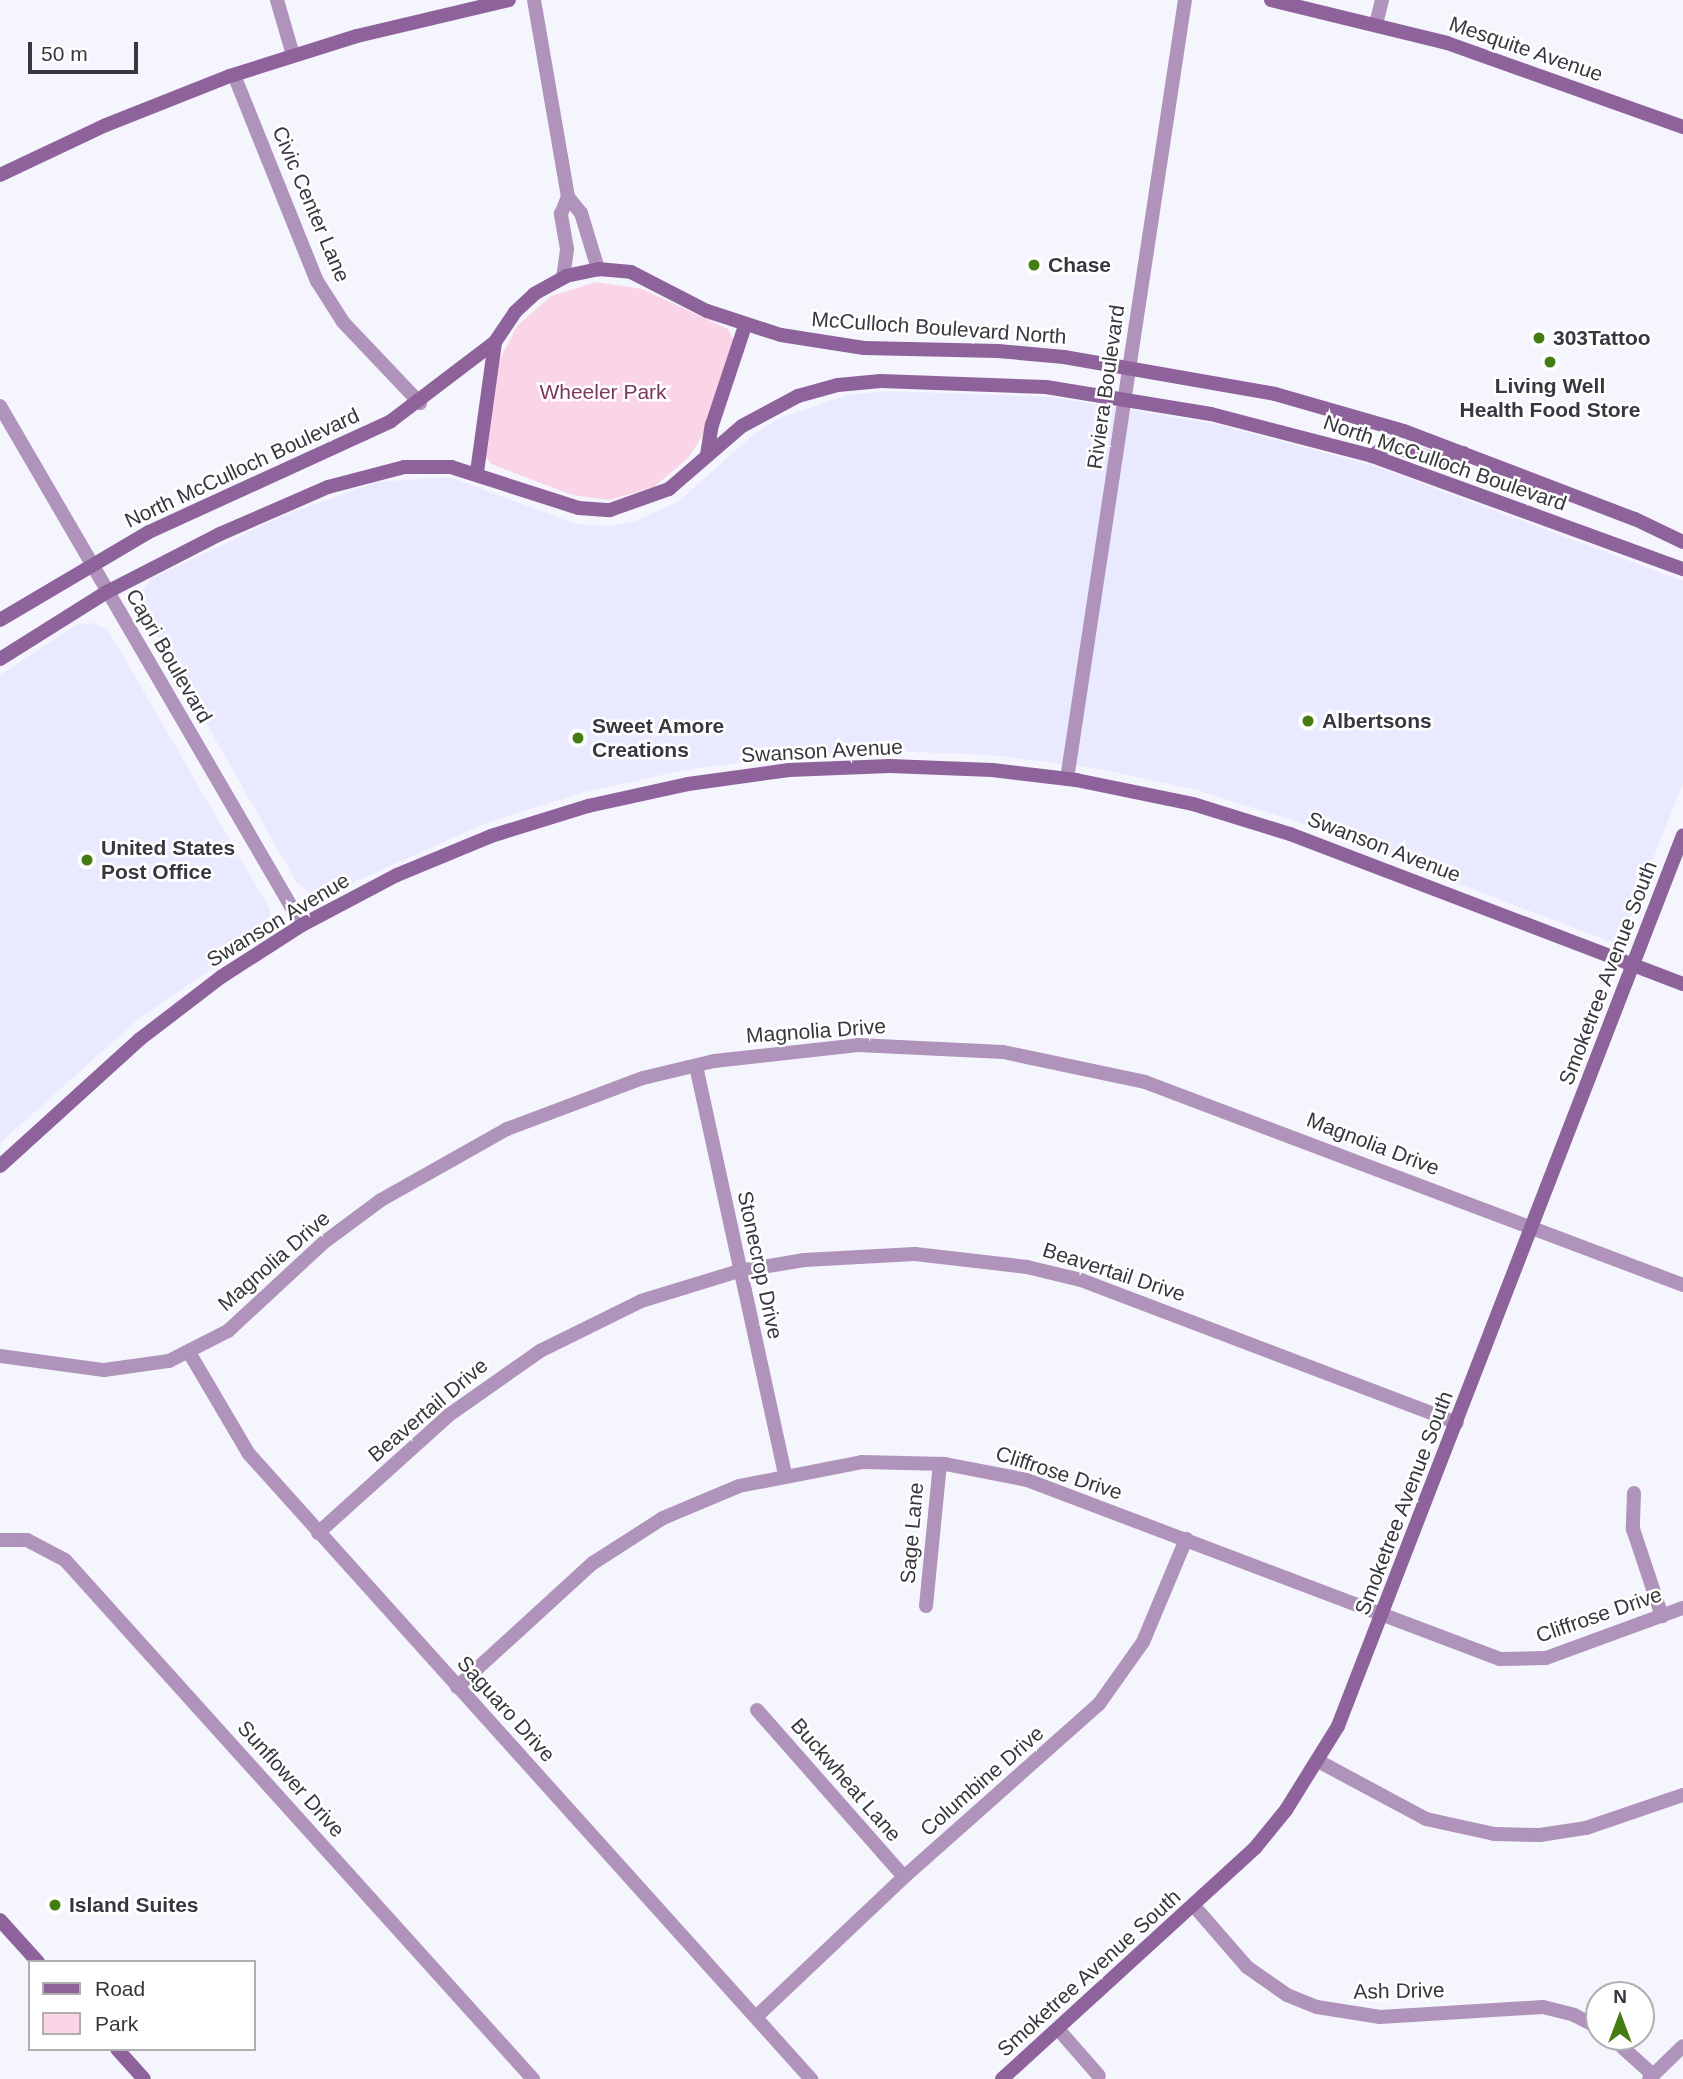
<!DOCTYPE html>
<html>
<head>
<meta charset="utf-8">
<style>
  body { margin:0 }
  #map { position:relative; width:1683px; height:2079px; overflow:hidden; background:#f5f5fd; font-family:Helvetica,sans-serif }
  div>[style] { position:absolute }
  .built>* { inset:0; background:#e9e9ff }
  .green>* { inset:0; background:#fad5e7 }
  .street>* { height:14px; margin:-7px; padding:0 7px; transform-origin:7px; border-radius:7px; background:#b093bb }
  .secondary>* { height:14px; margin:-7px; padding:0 7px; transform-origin:7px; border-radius:7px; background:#8e639c }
  .dots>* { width:19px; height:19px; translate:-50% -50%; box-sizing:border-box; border:4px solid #fff; border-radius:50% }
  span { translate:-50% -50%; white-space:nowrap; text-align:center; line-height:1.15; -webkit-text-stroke:5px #fff; paint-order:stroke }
  .street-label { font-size:21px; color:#37373e }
  .poi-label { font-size:21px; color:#37373e; font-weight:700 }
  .left { translate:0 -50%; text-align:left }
  .park-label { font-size:21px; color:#803560 }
  .legend { position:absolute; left:28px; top:1960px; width:228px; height:91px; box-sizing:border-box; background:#fff; border:2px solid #afafb2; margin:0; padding:9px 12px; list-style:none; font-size:21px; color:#37373e }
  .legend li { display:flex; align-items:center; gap:14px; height:35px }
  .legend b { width:35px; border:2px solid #afafb2 }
  .north { position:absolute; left:1585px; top:1981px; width:70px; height:70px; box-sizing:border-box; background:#fff; border:2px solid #afafb2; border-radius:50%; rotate:0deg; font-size:19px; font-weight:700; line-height:28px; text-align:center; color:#37373e }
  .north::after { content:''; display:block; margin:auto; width:24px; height:32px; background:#437c12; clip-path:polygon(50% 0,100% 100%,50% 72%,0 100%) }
  .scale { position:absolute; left:28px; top:42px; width:110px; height:32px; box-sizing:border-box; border:4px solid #37373e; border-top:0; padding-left:9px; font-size:21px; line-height:24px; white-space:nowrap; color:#37373e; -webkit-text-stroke:5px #fff; paint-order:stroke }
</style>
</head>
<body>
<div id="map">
  <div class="built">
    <div style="clip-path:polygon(888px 391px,1052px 397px,1215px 424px,1375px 466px,1683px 581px,1683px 783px,1619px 945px,1295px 821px,1196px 790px,1096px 768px,993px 755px,890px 751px,787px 756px,685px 770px,584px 792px,486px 823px,327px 894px,312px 894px,297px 883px,140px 606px,140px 595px,151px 579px,285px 515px,377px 482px,450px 477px,576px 524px,611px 526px,636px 521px,678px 502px,754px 434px,778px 419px,846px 395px)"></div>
    <div style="clip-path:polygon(92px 623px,108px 630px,269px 908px,271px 922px,266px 932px,137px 1020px,0 1143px,0 675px,76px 625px)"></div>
  </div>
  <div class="green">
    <div style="clip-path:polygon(596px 282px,642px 289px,728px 329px,734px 341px,704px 433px,689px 457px,654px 487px,609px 500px,572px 495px,491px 464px,481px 449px,500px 359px,517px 326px,551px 296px)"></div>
  </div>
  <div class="street">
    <div style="left:277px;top:0;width:57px;rotate:73.8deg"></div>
    <div style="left:534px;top:0;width:200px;rotate:80.2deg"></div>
    <div style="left:568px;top:197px;width:21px;rotate:51deg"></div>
    <div style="left:581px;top:213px;width:59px;rotate:73.1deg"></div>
    <div style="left:1376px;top:24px;width:25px;rotate:-76deg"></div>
    <div style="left:234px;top:75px;width:222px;rotate:68.1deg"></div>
    <div style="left:317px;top:281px;width:49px;rotate:57.6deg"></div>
    <div style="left:343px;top:322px;width:112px;rotate:46.5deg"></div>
    <div style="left:563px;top:278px;width:29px;rotate:-82deg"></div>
    <div style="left:567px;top:249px;width:36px;rotate:-100deg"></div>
    <div style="left:561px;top:214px;width:18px;rotate:-68deg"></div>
    <div style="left:0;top:406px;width:600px;rotate:59.81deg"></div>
    <div style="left:1067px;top:779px;width:788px;rotate:-81.39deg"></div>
    <div style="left:696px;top:1066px;width:417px;rotate:77.7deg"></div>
    <div style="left:190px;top:1354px;width:116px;rotate:59.5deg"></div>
    <div style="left:249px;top:1454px;width:841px;rotate:48.04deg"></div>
    <div style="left:0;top:1356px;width:105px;rotate:7.7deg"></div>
    <div style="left:104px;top:1370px;width:66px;rotate:-7.9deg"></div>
    <div style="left:169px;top:1361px;width:66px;rotate:-27deg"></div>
    <div style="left:228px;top:1331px;width:129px;rotate:-42.8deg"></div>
    <div style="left:323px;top:1243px;width:72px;rotate:-36.6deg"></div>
    <div style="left:381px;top:1200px;width:145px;rotate:-29.4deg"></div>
    <div style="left:507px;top:1129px;width:145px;rotate:-20.6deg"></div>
    <div style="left:643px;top:1078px;width:73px;rotate:-13.5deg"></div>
    <div style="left:714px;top:1061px;width:145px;rotate:-6.3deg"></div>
    <div style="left:858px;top:1045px;width:145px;rotate:2.8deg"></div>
    <div style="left:1003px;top:1052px;width:145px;rotate:11.9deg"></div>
    <div style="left:1145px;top:1082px;width:575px;rotate:20.67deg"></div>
    <div style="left:1634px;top:1493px;width:36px;rotate:92deg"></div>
    <div style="left:1633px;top:1529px;width:92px;rotate:71.6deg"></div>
    <div style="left:318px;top:1533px;width:176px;rotate:-42deg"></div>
    <div style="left:449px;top:1415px;width:111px;rotate:-35.1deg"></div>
    <div style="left:540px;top:1351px;width:113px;rotate:-26.3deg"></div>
    <div style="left:641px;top:1301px;width:102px;rotate:-17deg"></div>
    <div style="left:739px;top:1271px;width:66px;rotate:-9.6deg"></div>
    <div style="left:804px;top:1260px;width:111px;rotate:-3.1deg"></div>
    <div style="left:915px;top:1254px;width:113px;rotate:6.6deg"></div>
    <div style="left:1027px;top:1267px;width:56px;rotate:13.5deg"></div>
    <div style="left:1081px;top:1280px;width:402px;rotate:20.8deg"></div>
    <div style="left:0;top:1540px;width:27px"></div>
    <div style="left:27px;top:1540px;width:43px;rotate:27.8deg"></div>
    <div style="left:65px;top:1560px;width:699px;rotate:47.96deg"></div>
    <div style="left:926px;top:1606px;width:143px;rotate:-84.4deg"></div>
    <div style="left:457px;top:1687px;width:184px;rotate:-42.4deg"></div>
    <div style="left:593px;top:1563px;width:83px;rotate:-32.7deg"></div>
    <div style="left:663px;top:1518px;width:82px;rotate:-22.8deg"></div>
    <div style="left:739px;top:1486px;width:125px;rotate:-11deg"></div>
    <div style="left:862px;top:1462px;width:83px;rotate:1.4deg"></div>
    <div style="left:945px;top:1464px;width:84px;rotate:11deg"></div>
    <div style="left:1027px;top:1480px;width:506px;rotate:20.73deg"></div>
    <div style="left:1500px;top:1659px;width:46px;rotate:-1.2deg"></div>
    <div style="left:1546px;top:1658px;width:146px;rotate:-20.1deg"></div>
    <div style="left:757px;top:1710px;width:222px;rotate:48.6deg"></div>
    <div style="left:1318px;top:1761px;width:123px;rotate:28.2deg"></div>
    <div style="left:1426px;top:1819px;width:70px;rotate:12.4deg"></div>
    <div style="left:1494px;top:1834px;width:46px;rotate:1.2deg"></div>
    <div style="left:1540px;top:1835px;width:47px;rotate:-8.7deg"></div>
    <div style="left:1586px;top:1828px;width:102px;rotate:-18.8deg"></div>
    <div style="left:1194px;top:1906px;width:81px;rotate:49deg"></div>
    <div style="left:1247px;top:1967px;width:49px;rotate:35deg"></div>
    <div style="left:1287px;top:1995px;width:32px;rotate:22deg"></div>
    <div style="left:1317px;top:2007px;width:64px;rotate:9deg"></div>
    <div style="left:1380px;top:2017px;width:163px;rotate:-3.5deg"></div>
    <div style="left:1543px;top:2007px;width:32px;rotate:14deg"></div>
    <div style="left:1574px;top:2015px;width:28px;rotate:27deg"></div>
    <div style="left:756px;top:2017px;width:204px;rotate:-43.4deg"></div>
    <div style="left:904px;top:1877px;width:261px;rotate:-41.6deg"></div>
    <div style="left:1099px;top:1704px;width:76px;rotate:-54.6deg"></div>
    <div style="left:1143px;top:1642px;width:112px;rotate:-67.3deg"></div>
    <div style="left:1058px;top:2029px;width:62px;rotate:48.9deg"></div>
    <div style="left:1611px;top:2037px;width:57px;rotate:42.1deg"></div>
    <div style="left:1649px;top:2079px;width:47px;rotate:-44.1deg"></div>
  </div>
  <div class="secondary">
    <div style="left:1271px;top:0;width:181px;rotate:13.7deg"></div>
    <div style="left:1447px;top:43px;width:251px;rotate:19.6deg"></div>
    <div style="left:0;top:175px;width:117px;rotate:-25.3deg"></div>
    <div style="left:106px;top:125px;width:133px;rotate:-21.6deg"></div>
    <div style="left:230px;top:76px;width:133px;rotate:-17.5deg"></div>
    <div style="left:357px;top:36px;width:156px;rotate:-13.3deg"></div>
    <div style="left:707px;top:455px;width:30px;rotate:-81deg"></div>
    <div style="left:712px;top:425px;width:104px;rotate:-71.6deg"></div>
    <div style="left:1372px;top:456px;width:19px;rotate:-35deg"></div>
    <div style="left:1388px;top:445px;width:56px;rotate:16.5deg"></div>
    <div style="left:1442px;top:461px;width:23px;rotate:-20deg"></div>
    <div style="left:477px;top:472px;width:131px;rotate:-82.1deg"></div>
    <div style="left:0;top:620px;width:173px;rotate:-30.6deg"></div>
    <div style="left:149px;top:532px;width:266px;rotate:-24.6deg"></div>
    <div style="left:391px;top:421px;width:131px;rotate:-37.2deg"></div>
    <div style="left:495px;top:342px;width:36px;rotate:-56deg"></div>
    <div style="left:515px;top:312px;width:26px;rotate:-43deg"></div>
    <div style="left:534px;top:294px;width:37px;rotate:-29deg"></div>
    <div style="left:566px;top:276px;width:33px;rotate:-12deg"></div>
    <div style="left:598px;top:269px;width:33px;rotate:5deg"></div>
    <div style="left:631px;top:272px;width:85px;rotate:27.2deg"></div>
    <div style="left:707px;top:311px;width:78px;rotate:18deg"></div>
    <div style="left:781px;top:335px;width:84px;rotate:8.9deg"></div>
    <div style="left:864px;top:348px;width:134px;rotate:1.3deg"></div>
    <div style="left:998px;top:351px;width:66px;rotate:5.2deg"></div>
    <div style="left:1064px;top:357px;width:214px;rotate:9.9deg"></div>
    <div style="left:1275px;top:394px;width:134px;rotate:16deg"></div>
    <div style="left:1404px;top:431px;width:247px;rotate:20.9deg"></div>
    <div style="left:1635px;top:519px;width:53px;rotate:25.6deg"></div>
    <div style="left:0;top:659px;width:126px;rotate:-32.1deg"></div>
    <div style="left:107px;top:592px;width:127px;rotate:-27.2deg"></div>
    <div style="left:220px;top:534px;width:118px;rotate:-23.5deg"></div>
    <div style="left:328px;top:487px;width:79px;rotate:-14.7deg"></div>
    <div style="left:404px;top:467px;width:47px"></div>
    <div style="left:451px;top:467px;width:134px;rotate:17.8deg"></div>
    <div style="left:579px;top:508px;width:31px;rotate:4deg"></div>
    <div style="left:610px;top:510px;width:63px;rotate:-19.6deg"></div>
    <div style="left:669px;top:489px;width:96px;rotate:-40.8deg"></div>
    <div style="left:742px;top:426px;width:64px;rotate:-28.2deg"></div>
    <div style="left:798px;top:396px;width:41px;rotate:-15.4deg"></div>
    <div style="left:838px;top:385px;width:43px;rotate:-5.3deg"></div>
    <div style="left:881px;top:381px;width:165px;rotate:2.1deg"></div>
    <div style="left:1046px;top:387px;width:167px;rotate:9.3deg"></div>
    <div style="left:1211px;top:414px;width:166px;rotate:14.6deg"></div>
    <div style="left:1372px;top:456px;width:331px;rotate:20deg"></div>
    <div style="left:0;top:1166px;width:189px;rotate:-42.2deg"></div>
    <div style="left:140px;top:1039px;width:102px;rotate:-37.4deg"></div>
    <div style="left:221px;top:977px;width:96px;rotate:-32.7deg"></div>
    <div style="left:302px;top:925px;width:107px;rotate:-27.8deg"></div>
    <div style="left:397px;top:875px;width:102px;rotate:-22.5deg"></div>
    <div style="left:491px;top:836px;width:102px;rotate:-17.2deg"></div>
    <div style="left:588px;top:806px;width:102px;rotate:-12.4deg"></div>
    <div style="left:688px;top:784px;width:102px;rotate:-7.9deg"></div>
    <div style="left:789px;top:770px;width:101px;rotate:-2.3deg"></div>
    <div style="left:890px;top:766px;width:102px;rotate:2.2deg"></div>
    <div style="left:992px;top:770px;width:85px;rotate:6.8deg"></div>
    <div style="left:1076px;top:780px;width:119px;rotate:11.6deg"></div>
    <div style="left:1193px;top:804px;width:102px;rotate:17.2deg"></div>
    <div style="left:1290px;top:834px;width:421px;rotate:20.9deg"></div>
    <div style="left:0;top:1920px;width:57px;rotate:47.9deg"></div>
    <div style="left:117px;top:2049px;width:40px;rotate:48deg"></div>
    <div style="left:1002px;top:2079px;width:343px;rotate:-42.4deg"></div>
    <div style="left:1255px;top:1848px;width:49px;rotate:-50.8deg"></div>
    <div style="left:1286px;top:1810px;width:99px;rotate:-58.2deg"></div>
    <div style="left:1338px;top:1726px;width:955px;rotate:-68.83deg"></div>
  </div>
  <div class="dots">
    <div style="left:1034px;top:265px;background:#437c12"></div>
    <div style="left:1539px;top:338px;background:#437c12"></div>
    <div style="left:1550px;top:362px;background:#437c12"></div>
    <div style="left:1308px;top:721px;background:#437c12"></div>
    <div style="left:578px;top:738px;background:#437c12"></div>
    <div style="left:87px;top:860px;background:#437c12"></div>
    <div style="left:55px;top:1905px;background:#437c12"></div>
  </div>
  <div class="street-label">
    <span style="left:1526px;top:49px;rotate:19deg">Mesquite Avenue</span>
    <span style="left:311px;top:204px;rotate:67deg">Civic Center Lane</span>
    <span style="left:939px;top:328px;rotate:4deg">McCulloch Boulevard North</span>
    <span style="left:1106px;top:387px;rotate:-82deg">Riviera Boulevard</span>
    <span style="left:1445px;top:463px;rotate:19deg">North McCulloch Boulevard</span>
    <span style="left:242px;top:468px;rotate:-25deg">North McCulloch Boulevard</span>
    <span style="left:169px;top:656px;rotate:60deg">Capri Boulevard</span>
    <span style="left:822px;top:751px;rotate:-3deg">Swanson Avenue</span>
    <span style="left:1384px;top:847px;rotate:21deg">Swanson Avenue</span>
    <span style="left:278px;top:920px;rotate:-31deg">Swanson Avenue</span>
    <span style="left:1608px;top:973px;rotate:-69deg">Smoketree Avenue South</span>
    <span style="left:816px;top:1031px;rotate:-4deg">Magnolia Drive</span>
    <span style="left:1373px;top:1144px;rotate:21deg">Magnolia Drive</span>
    <span style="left:274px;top:1261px;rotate:-41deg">Magnolia Drive</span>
    <span style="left:760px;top:1265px;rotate:78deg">Stonecrop Drive</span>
    <span style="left:1114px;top:1272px;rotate:18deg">Beavertail Drive</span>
    <span style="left:428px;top:1410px;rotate:-40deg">Beavertail Drive</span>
    <span style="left:1059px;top:1473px;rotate:18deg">Cliffrose Drive</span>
    <span style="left:1404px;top:1503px;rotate:-69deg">Smoketree Avenue South</span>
    <span style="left:912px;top:1533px;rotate:-85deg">Sage Lane</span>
    <span style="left:1599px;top:1615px;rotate:-19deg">Cliffrose Drive</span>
    <span style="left:506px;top:1709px;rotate:48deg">Saguaro Drive</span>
    <span style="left:291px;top:1779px;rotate:48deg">Sunflower Drive</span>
    <span style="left:846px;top:1780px;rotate:49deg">Buckwheat Lane</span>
    <span style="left:982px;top:1781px;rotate:-41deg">Columbine Drive</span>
    <span style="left:1089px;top:1973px;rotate:-42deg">Smoketree Avenue South</span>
    <span style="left:1399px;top:1991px;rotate:-1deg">Ash Drive</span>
  </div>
  <div class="poi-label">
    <span class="left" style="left:1048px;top:265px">Chase</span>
    <span class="left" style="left:1553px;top:338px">303Tattoo</span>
    <span style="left:1550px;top:398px">Living Well<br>Health Food Store</span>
    <span class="left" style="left:1322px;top:721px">Albertsons</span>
    <span class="left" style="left:592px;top:738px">Sweet Amore<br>Creations</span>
    <span class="left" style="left:101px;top:860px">United States<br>Post Office</span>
    <span class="left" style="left:69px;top:1905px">Island Suites</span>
  </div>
  <div class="park-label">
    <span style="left:603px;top:392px">Wheeler Park</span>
  </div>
  <ul class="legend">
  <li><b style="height:9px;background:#8e639c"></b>Road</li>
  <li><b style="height:19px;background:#fad5e7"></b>Park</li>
  </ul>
  <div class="north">N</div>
  <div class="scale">50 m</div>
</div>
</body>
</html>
